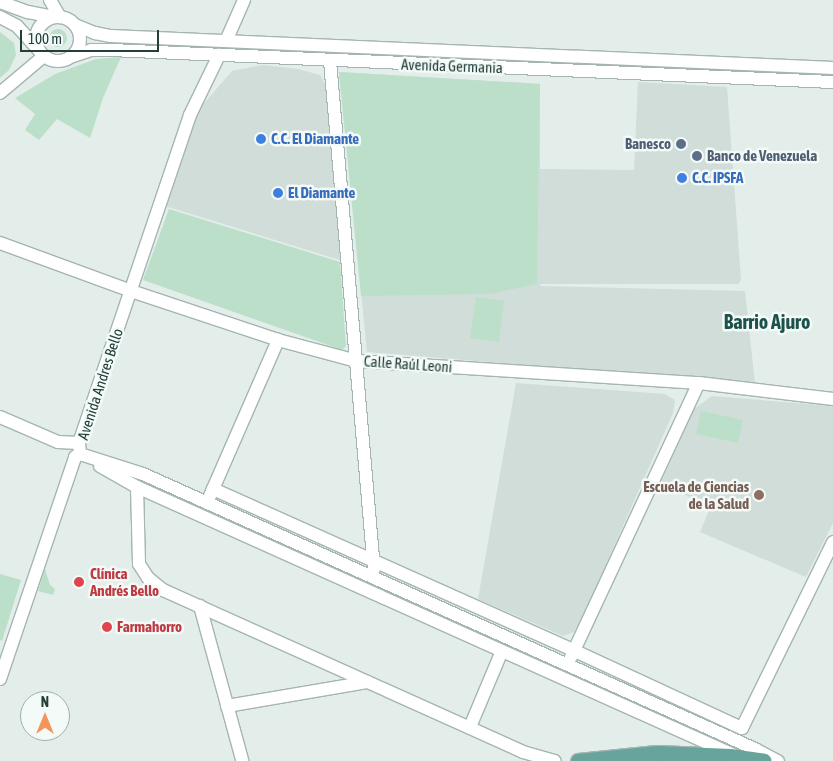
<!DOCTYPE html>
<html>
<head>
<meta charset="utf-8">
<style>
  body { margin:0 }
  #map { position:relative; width:833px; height:761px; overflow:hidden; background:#e3edea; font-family:"Asap Condensed",sans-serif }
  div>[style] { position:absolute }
  .built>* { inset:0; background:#d1ddd9 }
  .green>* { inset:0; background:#bcdfca }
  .round { border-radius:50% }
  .roads { filter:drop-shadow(1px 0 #a5b5b2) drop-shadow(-1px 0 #a5b5b2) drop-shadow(0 1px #a5b5b2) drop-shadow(0 -1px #a5b5b2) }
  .minor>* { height:12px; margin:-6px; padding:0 6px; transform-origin:6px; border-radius:6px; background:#fff }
  .minor>.ring { margin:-6px; padding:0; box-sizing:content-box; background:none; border:12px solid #fff; border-radius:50% }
  .major>* { height:15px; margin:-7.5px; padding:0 7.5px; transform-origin:7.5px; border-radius:7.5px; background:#67a49c }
  .dots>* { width:14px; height:14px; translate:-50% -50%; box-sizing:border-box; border:2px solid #f4faf7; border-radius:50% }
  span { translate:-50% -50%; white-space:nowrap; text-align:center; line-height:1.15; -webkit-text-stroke:5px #f4faf7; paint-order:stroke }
  .street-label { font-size:15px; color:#223f3b }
  .shop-label { font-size:15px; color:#366cbe; font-weight:700 }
  .left { translate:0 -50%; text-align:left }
  .service-label { font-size:15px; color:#4e5e75; font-weight:700 }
  .right { translate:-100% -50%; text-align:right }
  .education-label { font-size:15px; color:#785e54; font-weight:700 }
  .health-label { font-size:15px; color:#be3a42; font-weight:700 }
  .district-label { font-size:20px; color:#1d524c; font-weight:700 }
  .north { position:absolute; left:20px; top:691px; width:50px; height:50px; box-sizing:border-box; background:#f4faf7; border:1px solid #a0afac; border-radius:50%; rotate:0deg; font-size:14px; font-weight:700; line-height:20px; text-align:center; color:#223f3b }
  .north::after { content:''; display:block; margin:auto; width:18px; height:22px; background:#f5945a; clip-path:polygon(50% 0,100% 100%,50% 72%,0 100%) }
  .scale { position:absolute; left:20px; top:30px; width:139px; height:22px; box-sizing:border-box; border:2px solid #223f3b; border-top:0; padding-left:6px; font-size:15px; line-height:18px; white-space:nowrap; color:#223f3b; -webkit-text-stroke:4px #f4faf7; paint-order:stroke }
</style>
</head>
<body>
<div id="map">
  <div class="built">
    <div style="clip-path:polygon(263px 65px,298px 69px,320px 75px,329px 91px,343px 261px,165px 206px,200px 108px,232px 71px)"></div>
    <div style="clip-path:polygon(339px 72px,540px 84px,540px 169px,634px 170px,638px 82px,727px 87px,741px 280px,738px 284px,541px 284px,540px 286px,745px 291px,755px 384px,367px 352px)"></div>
    <div style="clip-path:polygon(516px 383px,665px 394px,675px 400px,673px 413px,588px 605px,574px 632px,563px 636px,478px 599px)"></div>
    <div style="clip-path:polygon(712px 396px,833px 406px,833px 523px,806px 577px,700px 532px,710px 508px,661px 482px,694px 409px)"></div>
  </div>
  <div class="green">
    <div class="round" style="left:49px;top:29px;width:18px;height:18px"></div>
    <div style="clip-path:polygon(0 32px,14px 43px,16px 55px,9px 70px,0 78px)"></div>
    <div style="clip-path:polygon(121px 57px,103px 98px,90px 138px,57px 119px,39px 140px,25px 130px,35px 114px,15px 98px,55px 74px,96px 59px)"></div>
    <div style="clip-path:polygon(339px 72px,540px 84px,537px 284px,489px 294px,361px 296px)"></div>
    <div style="clip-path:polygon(169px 209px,340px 262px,346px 346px,342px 350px,143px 280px)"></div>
    <div style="clip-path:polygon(476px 297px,504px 301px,499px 342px,470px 338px)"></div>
    <div style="clip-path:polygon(701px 411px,743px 420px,738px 443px,696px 434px)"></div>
    <div style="clip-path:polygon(45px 569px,50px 585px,55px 589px,53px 595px,38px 591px)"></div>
    <div style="clip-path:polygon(0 574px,21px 580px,2px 641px,0 640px)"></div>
  </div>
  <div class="roads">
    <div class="minor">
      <div style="left:50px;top:0;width:20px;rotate:60deg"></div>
      <div style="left:0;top:2px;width:30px;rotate:20deg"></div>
      <div style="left:28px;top:12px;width:26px;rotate:11deg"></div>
      <div class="ring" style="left:36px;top:17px;width:32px;height:32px"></div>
      <div style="left:0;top:17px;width:19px;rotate:28deg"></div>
      <div style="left:17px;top:26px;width:31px;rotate:48deg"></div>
      <div style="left:75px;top:25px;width:22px;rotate:22deg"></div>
      <div style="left:95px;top:33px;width:16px;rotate:11deg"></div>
      <div style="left:111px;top:36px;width:723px;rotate:2.54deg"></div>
      <div style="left:226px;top:41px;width:45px;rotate:-66.3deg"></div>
      <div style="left:73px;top:56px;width:19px;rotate:-18deg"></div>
      <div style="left:91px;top:50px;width:20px"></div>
      <div style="left:111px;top:50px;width:723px;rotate:2.54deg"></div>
      <div style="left:330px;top:61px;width:510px;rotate:85.05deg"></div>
      <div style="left:0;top:93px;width:57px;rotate:-40.1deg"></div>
      <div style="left:0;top:243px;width:140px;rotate:20.1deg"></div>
      <div style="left:131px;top:291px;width:155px;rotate:18.4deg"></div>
      <div style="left:278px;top:340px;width:82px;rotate:14.9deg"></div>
      <div style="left:357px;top:361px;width:343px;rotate:3.7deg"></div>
      <div style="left:699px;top:383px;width:135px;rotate:6.8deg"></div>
      <div style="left:0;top:417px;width:63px;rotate:23.3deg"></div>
      <div style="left:58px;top:442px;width:21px;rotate:3deg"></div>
      <div style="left:80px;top:454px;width:66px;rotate:17.6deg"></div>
      <div style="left:143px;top:474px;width:671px;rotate:24.2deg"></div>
      <div style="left:755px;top:749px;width:26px;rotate:28deg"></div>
      <div style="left:100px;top:466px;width:43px;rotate:29.6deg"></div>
      <div style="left:137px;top:487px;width:654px;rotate:24.18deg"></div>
      <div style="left:137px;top:487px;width:77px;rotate:88.5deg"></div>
      <div style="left:139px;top:564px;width:17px;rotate:57deg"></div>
      <div style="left:148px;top:578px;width:19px;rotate:39deg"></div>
      <div style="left:163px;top:590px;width:395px;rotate:24.2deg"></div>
      <div style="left:523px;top:752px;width:33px;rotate:16deg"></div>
      <div style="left:213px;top:489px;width:163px;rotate:-66.4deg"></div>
      <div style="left:207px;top:503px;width:15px;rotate:-67deg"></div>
      <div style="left:213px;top:489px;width:397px;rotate:24.1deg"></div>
      <div style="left:575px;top:651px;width:184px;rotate:24.8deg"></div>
      <div style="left:742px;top:728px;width:207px;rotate:-63.9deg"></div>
      <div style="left:200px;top:606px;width:160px;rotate:74.7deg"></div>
      <div style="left:571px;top:657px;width:302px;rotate:-65deg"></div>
      <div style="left:0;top:679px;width:234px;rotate:-71.3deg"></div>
      <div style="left:75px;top:457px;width:6px;rotate:-31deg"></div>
      <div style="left:80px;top:454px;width:11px;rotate:-95deg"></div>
      <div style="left:79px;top:443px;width:346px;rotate:-71.3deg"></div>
      <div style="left:190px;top:115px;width:67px;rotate:-64.2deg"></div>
      <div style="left:227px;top:706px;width:142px;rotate:-9.7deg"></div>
      <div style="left:470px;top:727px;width:82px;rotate:-67.2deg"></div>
    </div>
    <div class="major">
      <div style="left:578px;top:761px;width:79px;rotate:-5.8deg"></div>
      <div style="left:657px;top:753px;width:73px;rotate:2.4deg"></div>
      <div style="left:730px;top:756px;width:34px;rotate:8deg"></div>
    </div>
  </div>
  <div class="dots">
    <div style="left:261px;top:139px;background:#3f7fe0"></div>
    <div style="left:681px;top:144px;background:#5c6f8a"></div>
    <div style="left:697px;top:156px;background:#5c6f8a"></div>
    <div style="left:682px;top:178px;background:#3f7fe0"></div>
    <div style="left:278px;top:193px;background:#3f7fe0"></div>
    <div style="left:759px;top:495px;background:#8d6e63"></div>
    <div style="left:79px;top:582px;background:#e0444e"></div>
    <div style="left:107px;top:627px;background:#e0444e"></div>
  </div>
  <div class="street-label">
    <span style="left:452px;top:66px;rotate:2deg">Avenida Germania</span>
    <span style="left:408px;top:364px;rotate:4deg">Calle Raúl Leoni</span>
    <span style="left:100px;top:384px;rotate:-72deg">Avenida Andres Bello</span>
  </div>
  <div class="shop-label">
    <span class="left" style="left:271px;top:139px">C.C. El Diamante</span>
    <span class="left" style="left:692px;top:178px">C.C. IPSFA</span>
    <span class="left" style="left:288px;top:193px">El Diamante</span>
  </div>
  <div class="service-label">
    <span class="right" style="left:671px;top:144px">Banesco</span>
    <span class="left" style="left:707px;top:156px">Banco de Venezuela</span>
  </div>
  <div class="education-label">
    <span class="right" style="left:749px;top:495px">Escuela de Ciencias<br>de la Salud</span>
  </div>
  <div class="health-label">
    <span class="left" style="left:90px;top:582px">Clínica<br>Andrés Bello</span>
    <span class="left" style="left:117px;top:627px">Farmahorro</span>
  </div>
  <div class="district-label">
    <span style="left:767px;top:321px">Barrio Ajuro</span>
  </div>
  <div class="north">N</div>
  <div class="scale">100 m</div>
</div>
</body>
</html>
